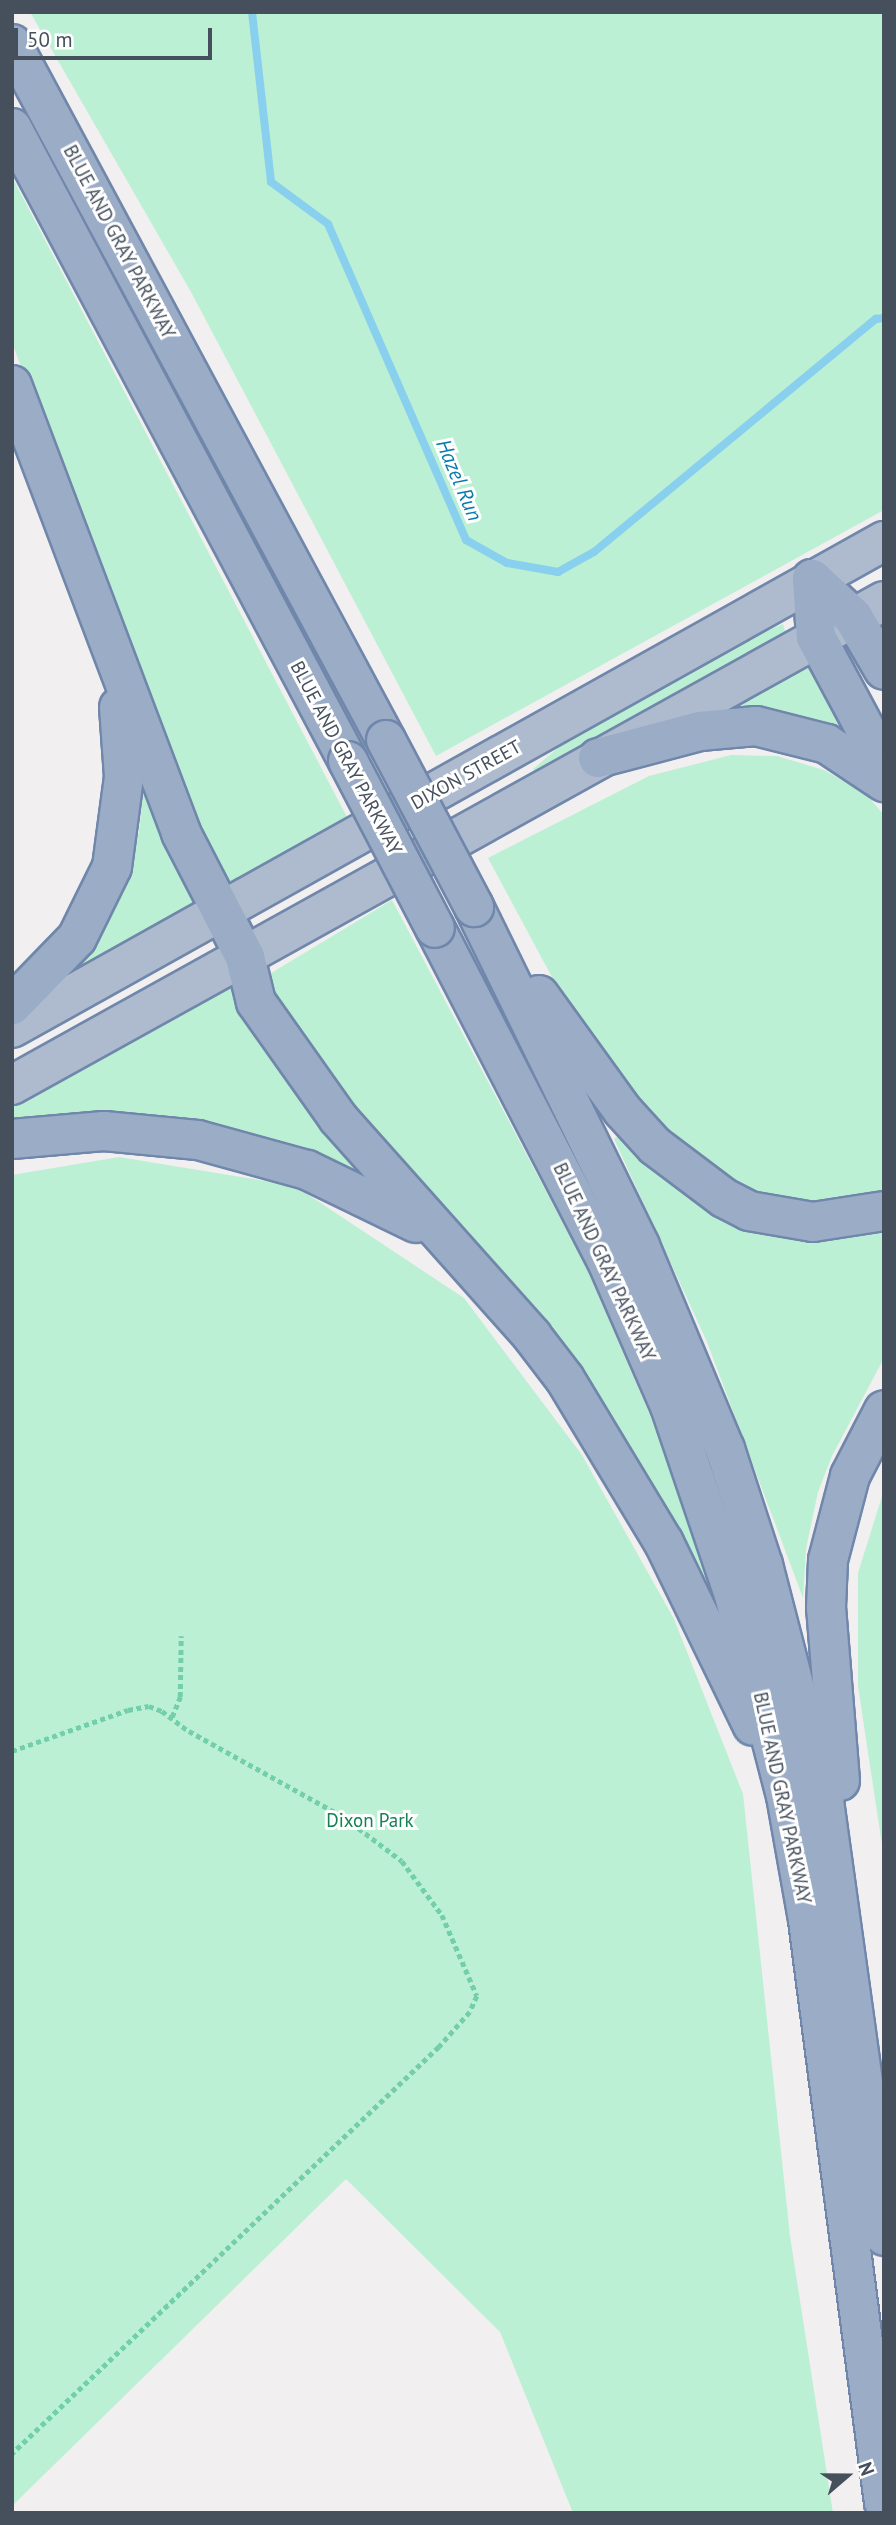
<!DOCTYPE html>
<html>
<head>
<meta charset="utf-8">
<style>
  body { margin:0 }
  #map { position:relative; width:896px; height:2525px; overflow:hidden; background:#f1efef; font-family:"PT Sans",sans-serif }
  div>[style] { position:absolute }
  .green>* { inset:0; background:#bcf0d5 }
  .stream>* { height:8px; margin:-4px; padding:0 4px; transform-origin:4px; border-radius:4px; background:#88d0ee }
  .path>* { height:4.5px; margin-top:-2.25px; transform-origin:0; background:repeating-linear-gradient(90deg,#73cfaa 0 5px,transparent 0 8.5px) }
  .roads { filter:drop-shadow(2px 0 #7087ab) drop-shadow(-2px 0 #7087ab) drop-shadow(0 2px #7087ab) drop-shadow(0 -2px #7087ab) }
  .primary>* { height:38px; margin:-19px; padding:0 19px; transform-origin:19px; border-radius:19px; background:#aebbce }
  .trunk>* { height:38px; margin:-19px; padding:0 19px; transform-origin:19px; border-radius:19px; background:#9aacc6 }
  .bridges { filter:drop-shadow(2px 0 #7087ab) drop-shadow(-2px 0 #7087ab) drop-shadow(0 2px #7087ab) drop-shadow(0 -2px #7087ab) }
  .trunk-bridge>* { height:38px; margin:-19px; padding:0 19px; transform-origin:19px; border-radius:19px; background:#9aacc6 }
  span { translate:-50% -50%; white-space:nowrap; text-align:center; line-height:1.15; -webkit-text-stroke:6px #fff; paint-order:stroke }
  .street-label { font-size:19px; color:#46505d }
  .park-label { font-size:19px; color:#148154 }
  .water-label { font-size:21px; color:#087cae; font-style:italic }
  .frame { position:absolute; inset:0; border:14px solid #46505d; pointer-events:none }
  .north { position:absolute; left:812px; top:2441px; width:70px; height:70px; -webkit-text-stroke:5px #fff; paint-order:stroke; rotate:70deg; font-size:19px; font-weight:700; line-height:28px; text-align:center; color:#46505d }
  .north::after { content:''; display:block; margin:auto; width:24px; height:32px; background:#46505d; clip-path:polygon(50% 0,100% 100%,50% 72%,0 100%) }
  .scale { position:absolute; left:14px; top:28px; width:198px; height:32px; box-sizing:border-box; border:4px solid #46505d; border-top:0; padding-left:9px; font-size:21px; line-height:24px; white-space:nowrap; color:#46505d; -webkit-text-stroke:5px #fff; paint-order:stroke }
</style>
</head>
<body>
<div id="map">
  <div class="green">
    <div style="clip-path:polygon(30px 12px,884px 12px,884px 510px,436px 756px,191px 292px)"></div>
    <div style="clip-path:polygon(12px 177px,348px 819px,226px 889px,219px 884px,115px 627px,12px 342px)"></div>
    <div style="clip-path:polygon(783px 624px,786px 634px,537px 775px,533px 769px,578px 731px,712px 654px)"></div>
    <div style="clip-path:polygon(811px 663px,849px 734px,780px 713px,711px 715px)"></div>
    <div style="clip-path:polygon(731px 755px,777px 756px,824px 770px,867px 795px,884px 815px,884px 1203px,765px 1204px,683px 1149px,602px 1052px,553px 979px,488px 858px,649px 776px)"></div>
    <div style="clip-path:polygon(147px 793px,200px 901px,65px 981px,60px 977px,124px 879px,139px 832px,143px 794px)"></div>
    <div style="clip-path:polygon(392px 900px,587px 1269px,675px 1473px,710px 1577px,699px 1581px,646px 1473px,561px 1342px,441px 1206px,353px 1114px,265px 987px,272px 983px,268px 975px)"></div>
    <div style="clip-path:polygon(232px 987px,291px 1075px,391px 1192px,12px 1123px,12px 1106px)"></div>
    <div style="clip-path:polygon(626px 1131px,669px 1176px,884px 1223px,884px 1358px,832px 1456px,818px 1492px,806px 1549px,803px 1598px,707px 1342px,614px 1139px)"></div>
    <div style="clip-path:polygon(119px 1157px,295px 1186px,464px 1298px,582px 1455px,674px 1619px,743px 1794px,790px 2236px,833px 2513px,573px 2513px,500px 2332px,346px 2179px,12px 2506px,12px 1175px)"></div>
    <div style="clip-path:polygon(884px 1490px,884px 1858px,858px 1686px,858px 1573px)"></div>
  </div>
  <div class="stream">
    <div style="left:252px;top:12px;width:171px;rotate:83.6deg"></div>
    <div style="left:271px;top:182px;width:71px;rotate:36.4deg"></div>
    <div style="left:328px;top:224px;width:345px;rotate:66.4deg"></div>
    <div style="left:466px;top:540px;width:47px;rotate:29.3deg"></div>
    <div style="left:507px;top:563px;width:52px;rotate:10deg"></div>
    <div style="left:558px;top:572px;width:41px;rotate:-29.1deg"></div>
    <div style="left:594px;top:552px;width:366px;rotate:-39.6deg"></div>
    <div style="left:876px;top:319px;width:8px;rotate:-7deg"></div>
  </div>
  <div class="path">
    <div style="left:172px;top:1717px;width:22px;rotate:-68deg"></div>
    <div style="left:180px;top:1697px;width:61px;rotate:-89.1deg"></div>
    <div style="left:12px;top:1751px;width:123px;rotate:-19.5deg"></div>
    <div style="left:128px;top:1710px;width:21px;rotate:-11deg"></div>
    <div style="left:149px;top:1706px;width:14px;rotate:21deg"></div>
    <div style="left:162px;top:1711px;width:34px;rotate:37deg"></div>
    <div style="left:189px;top:1731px;width:179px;rotate:29.1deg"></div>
    <div style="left:345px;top:1818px;width:71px;rotate:37deg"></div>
    <div style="left:402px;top:1861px;width:67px;rotate:53.5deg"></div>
    <div style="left:442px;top:1915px;width:88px;rotate:66.6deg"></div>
    <div style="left:477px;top:1996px;width:17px;rotate:114deg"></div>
    <div style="left:470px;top:2012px;width:47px;rotate:131.5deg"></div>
    <div style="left:439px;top:2047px;width:590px;rotate:136.37deg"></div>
  </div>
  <div class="roads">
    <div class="primary">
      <div style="left:12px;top:1028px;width:999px;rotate:-29.18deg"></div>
      <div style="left:12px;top:1085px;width:997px;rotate:-29.03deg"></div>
    </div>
    <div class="trunk">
      <div style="left:12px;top:44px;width:790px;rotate:61.75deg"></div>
      <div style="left:12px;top:128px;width:717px;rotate:62.04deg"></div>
      <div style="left:12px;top:385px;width:479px;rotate:69.3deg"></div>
      <div style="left:181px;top:833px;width:140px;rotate:62.7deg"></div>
      <div style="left:245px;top:957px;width:46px;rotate:76.3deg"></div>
      <div style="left:256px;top:1002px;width:142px;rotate:54.7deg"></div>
      <div style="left:338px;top:1118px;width:292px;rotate:48.3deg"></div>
      <div style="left:532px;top:1336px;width:54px;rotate:52.5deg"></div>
      <div style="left:565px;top:1379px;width:192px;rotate:58.9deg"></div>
      <div style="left:664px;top:1543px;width:203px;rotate:64.1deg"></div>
      <div style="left:812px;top:579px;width:58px;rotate:86.1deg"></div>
      <div style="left:816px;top:637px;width:144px;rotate:61.8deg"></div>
      <div style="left:812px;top:579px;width:56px;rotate:42.8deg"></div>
      <div style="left:853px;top:617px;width:61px;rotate:59.7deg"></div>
      <div style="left:598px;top:758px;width:106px;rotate:-14.8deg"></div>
      <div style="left:700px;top:731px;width:56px;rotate:-5.1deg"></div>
      <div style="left:756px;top:726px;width:73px;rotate:14.2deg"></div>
      <div style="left:827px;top:744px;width:69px;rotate:33.7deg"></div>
      <div style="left:474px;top:907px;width:377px;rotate:63.9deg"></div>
      <div style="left:640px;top:1246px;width:220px;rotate:67.3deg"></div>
      <div style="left:725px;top:1449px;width:122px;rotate:71.9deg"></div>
      <div style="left:763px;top:1565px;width:244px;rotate:75.5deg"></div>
      <div style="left:824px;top:1801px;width:439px;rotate:82.1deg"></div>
      <div style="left:435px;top:928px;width:373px;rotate:62.7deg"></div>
      <div style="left:606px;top:1259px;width:160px;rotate:66.5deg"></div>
      <div style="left:670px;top:1406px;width:200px;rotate:71.3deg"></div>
      <div style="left:734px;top:1595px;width:208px;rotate:75.5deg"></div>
      <div style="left:786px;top:1796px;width:126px;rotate:79.9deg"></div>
      <div style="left:808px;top:1920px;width:588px;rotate:82.57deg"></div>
      <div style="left:539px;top:995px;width:143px;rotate:54.1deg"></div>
      <div style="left:623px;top:1111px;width:47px;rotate:47.6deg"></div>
      <div style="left:655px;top:1146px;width:86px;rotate:37deg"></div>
      <div style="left:724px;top:1198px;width:28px;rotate:27deg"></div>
      <div style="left:749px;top:1211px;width:65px;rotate:9.8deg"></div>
      <div style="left:813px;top:1222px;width:72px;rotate:-8.8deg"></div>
      <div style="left:12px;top:1005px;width:93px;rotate:-45.9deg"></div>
      <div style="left:77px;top:938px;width:79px;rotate:-63.8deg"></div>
      <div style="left:112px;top:867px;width:91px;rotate:-82.4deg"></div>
      <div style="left:124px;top:777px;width:70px;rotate:-94.1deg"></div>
      <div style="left:12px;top:1139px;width:92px;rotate:-5deg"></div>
      <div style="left:104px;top:1131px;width:94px;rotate:5.5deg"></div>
      <div style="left:198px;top:1140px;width:113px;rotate:15.4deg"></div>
      <div style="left:307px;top:1170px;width:121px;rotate:25.9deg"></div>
      <div style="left:840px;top:1781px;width:174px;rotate:-94.6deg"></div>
      <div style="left:826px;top:1608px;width:48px;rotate:-87.6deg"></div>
      <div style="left:828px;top:1560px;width:87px;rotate:-75.3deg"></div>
      <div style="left:850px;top:1476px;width:74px;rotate:-62.7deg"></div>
    </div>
  </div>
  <div class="bridges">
    <div class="trunk-bridge">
      <div style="left:386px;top:740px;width:189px;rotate:62.2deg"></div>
      <div style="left:348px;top:761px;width:188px;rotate:62.5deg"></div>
    </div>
  </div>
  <div class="street-label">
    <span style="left:119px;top:242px;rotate:62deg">BLUE AND GRAY PARKWAY</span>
    <span style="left:346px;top:758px;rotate:62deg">BLUE AND GRAY PARKWAY</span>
    <span style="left:466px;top:775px;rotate:-29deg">DIXON STREET</span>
    <span style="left:604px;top:1262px;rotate:65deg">BLUE AND GRAY PARKWAY</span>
    <span style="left:782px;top:1798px;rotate:78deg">BLUE AND GRAY PARKWAY</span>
  </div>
  <div class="park-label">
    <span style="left:370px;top:1821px">Dixon Park</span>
  </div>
  <div class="water-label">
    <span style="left:459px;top:480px;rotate:67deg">Hazel Run</span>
  </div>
  <div class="frame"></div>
  <div class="north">N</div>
  <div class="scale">50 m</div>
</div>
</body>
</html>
